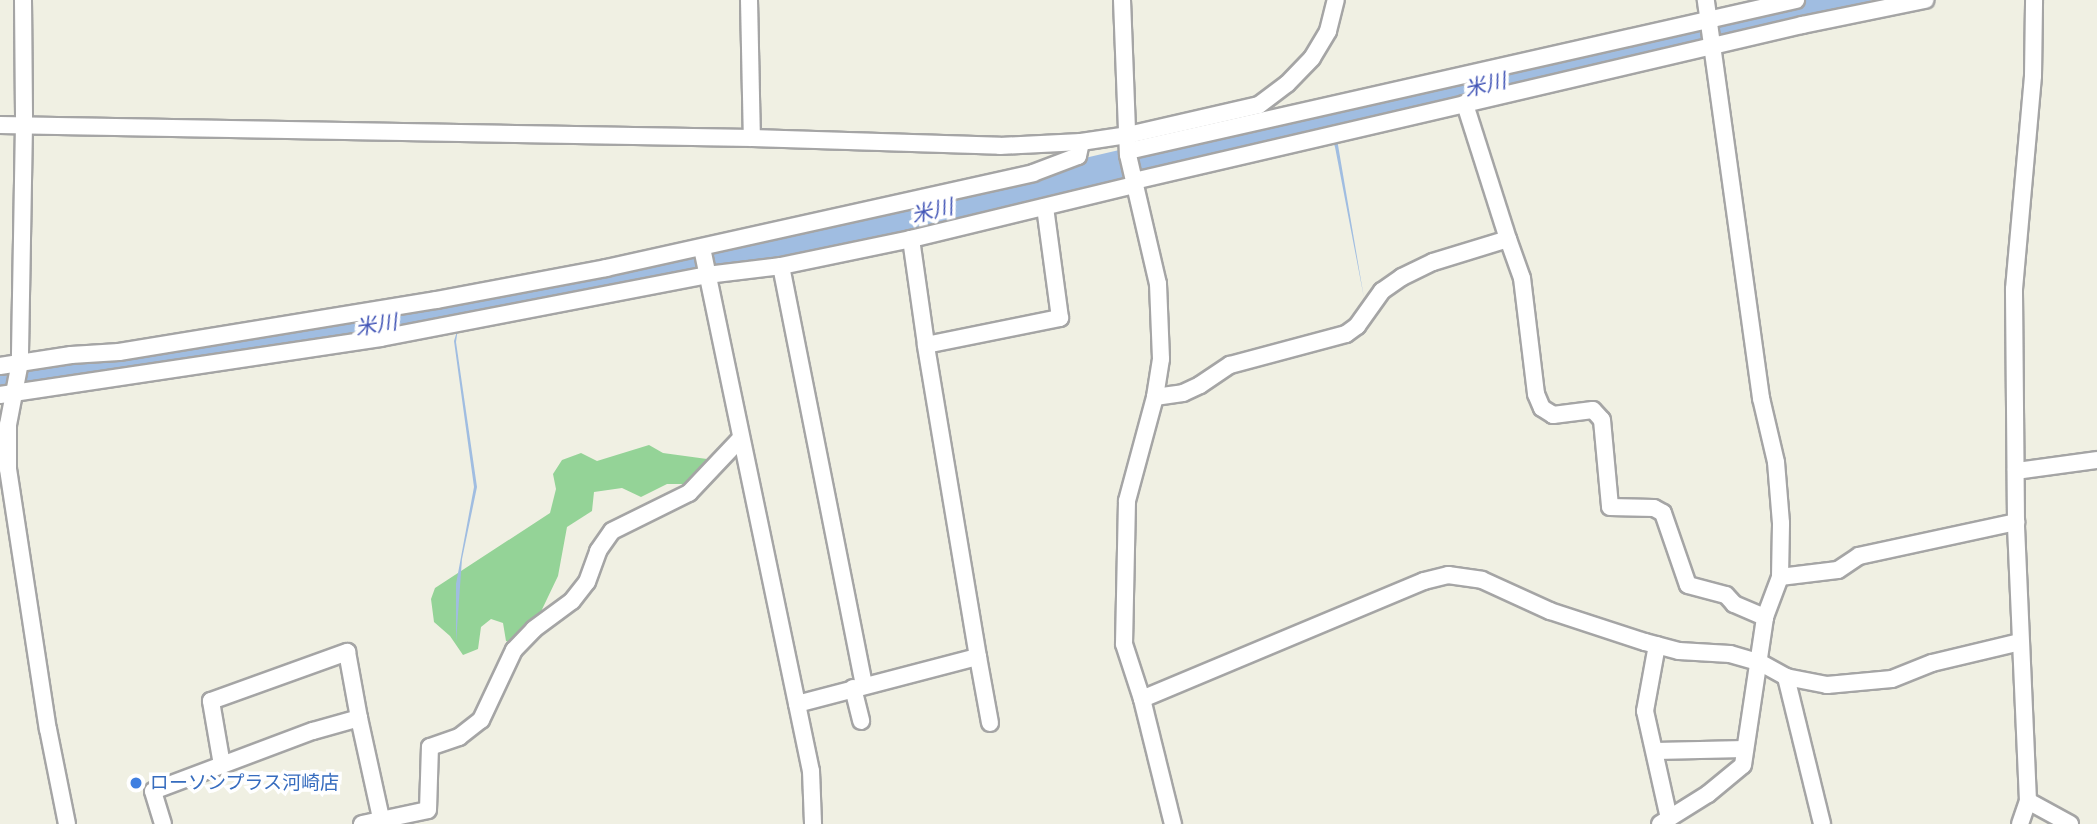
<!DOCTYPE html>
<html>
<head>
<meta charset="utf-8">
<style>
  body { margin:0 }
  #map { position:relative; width:2097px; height:824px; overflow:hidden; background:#f0f0e3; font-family:Mulish,"Noto Sans JP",sans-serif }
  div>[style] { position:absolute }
  .forest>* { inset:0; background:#94d397 }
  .water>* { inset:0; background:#a0bde1 }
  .river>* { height:30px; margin:-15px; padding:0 15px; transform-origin:15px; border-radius:15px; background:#a0bde1 }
  .roads { filter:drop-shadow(2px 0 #a5a5a5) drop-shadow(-2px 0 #a5a5a5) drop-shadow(0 2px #a5a5a5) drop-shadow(0 -2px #a5a5a5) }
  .minor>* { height:16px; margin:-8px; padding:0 8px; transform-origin:8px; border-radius:8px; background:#fff }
  .dots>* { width:19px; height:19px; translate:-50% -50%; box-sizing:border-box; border:4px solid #fff; border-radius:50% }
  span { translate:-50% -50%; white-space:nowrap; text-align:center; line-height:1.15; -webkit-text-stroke:7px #fff; paint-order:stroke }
  .shop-label { font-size:19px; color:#366cbe }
  .left { translate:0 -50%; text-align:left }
  .water-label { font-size:21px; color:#4255b6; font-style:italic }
</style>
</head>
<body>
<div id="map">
  <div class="forest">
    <div style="clip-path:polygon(649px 445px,663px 453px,707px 459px,687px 484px,667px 484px,641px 497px,622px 488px,594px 492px,592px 511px,567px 527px,558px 576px,536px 622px,512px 643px,506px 641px,503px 623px,491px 619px,481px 627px,478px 649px,463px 655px,450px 636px,434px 622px,431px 599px,435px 588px,550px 513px,556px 489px,553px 474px,562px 460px,581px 453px,597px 461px)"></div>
  </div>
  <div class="water">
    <div style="clip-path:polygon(1332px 139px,1337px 139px,1364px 298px,1335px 147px)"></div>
    <div style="clip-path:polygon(458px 328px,456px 342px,477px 487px,462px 559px,456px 642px,456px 584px,474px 487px,454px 341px)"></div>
  </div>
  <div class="river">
    <div style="left:0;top:382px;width:261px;rotate:-9.5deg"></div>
    <div style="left:257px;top:339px;width:160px;rotate:-7.5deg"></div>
    <div style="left:416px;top:318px;width:346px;rotate:-11.3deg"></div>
    <div style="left:755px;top:250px;width:592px;rotate:-13.07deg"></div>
    <div style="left:1332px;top:116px;width:180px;rotate:-11.2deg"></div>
    <div style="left:1509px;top:81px;width:356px;rotate:-13.1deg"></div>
  </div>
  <div class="roads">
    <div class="minor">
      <div style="left:23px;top:0;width:124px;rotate:89.5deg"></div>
      <div style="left:24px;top:124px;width:238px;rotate:91deg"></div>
      <div style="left:20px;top:362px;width:64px;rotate:100.8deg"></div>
      <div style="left:8px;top:425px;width:44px;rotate:90deg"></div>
      <div style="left:8px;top:469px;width:263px;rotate:81.3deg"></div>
      <div style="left:48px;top:729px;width:97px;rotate:78.7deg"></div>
      <div style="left:749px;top:0;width:138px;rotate:88.8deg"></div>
      <div style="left:1122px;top:0;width:155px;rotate:87.8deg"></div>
      <div style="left:1128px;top:155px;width:132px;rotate:76.9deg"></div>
      <div style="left:1158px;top:284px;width:75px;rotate:87.7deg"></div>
      <div style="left:1161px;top:359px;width:38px;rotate:99deg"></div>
      <div style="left:1155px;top:397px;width:108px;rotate:105.1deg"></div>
      <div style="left:1127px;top:501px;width:143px;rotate:91.2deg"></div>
      <div style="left:1124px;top:644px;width:58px;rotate:71.9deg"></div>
      <div style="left:1142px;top:699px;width:129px;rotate:76.1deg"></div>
      <div style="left:0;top:125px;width:752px;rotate:0.99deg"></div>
      <div style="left:752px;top:138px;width:248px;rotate:1.8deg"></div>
      <div style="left:1000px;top:146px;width:81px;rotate:-2.8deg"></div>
      <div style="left:1081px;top:142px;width:48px;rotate:-8.5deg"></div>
      <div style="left:1128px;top:135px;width:134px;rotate:-12.9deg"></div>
      <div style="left:1259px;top:105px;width:35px;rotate:-37deg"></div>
      <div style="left:1287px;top:84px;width:36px;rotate:-46deg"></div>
      <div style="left:1312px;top:58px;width:31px;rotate:-59deg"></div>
      <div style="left:1328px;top:31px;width:32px;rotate:-76deg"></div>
      <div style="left:1128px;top:151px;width:685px;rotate:-12.74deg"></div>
      <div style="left:1134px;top:181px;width:340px;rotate:-13.1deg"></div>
      <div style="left:911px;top:239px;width:107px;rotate:81.9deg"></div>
      <div style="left:926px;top:345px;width:137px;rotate:-11.4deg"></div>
      <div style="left:1060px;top:318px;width:112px;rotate:-97.7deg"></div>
      <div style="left:1508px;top:239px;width:142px;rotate:-107.7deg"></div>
      <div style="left:1465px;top:104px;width:346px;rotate:-13.2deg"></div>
      <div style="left:1802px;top:25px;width:126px;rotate:-11.5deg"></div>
      <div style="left:702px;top:248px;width:534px;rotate:78.23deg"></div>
      <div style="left:811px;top:771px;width:53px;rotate:87.8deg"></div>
      <div style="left:781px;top:266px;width:427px;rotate:78.8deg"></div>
      <div style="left:0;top:366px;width:72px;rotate:-8.8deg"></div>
      <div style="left:71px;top:355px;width:48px;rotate:-3.6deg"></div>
      <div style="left:119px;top:352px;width:322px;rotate:-9.3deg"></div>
      <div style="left:437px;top:300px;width:172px;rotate:-10.7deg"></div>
      <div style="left:606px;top:268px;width:437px;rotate:-12.5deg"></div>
      <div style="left:1033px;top:173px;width:48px;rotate:-20.7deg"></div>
      <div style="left:1078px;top:156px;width:14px;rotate:-78deg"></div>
      <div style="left:0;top:395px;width:385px;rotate:-8.5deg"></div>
      <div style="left:381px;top:338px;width:332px;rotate:-10.9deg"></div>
      <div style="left:707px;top:275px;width:75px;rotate:-6.9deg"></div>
      <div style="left:781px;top:266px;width:133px;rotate:-11.7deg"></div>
      <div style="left:911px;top:239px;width:229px;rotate:-13.6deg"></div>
      <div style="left:1155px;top:397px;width:28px;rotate:-8deg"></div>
      <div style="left:1183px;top:393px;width:19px;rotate:-25deg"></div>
      <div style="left:1200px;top:385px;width:36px;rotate:-34deg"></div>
      <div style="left:1230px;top:365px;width:120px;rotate:-15deg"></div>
      <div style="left:1346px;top:334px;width:14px;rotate:-36deg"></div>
      <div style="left:1357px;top:326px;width:43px;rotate:-54.5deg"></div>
      <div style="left:1382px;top:291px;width:24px;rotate:-35deg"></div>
      <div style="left:1402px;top:277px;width:34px;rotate:-26deg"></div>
      <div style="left:1433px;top:262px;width:78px;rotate:-17deg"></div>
      <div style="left:1508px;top:239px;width:41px;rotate:70.3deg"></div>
      <div style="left:1522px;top:278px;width:117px;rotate:83.1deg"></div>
      <div style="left:1536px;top:394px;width:15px;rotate:67deg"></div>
      <div style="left:1542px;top:408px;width:13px;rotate:32deg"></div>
      <div style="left:1553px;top:415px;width:40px;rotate:-7.1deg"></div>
      <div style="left:1593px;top:410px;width:13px;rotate:48deg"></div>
      <div style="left:1602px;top:420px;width:87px;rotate:84.7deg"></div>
      <div style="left:1610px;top:507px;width:44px;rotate:1.3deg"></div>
      <div style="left:1654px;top:508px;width:10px;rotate:29deg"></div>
      <div style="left:1663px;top:513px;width:76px;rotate:70.9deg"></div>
      <div style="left:1688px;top:585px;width:39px;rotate:15deg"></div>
      <div style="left:1726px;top:595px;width:12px;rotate:48deg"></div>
      <div style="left:1734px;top:604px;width:34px;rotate:23deg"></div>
      <div style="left:2016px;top:471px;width:82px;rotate:-7.7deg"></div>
      <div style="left:1780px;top:577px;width:58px;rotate:-6.9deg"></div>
      <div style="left:1838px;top:570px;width:25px;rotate:-34deg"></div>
      <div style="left:1859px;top:556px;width:161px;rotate:-12.2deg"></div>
      <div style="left:1657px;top:645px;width:67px;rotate:100.3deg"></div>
      <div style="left:1645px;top:711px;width:110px;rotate:77.4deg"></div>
      <div style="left:978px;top:657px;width:67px;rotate:79.7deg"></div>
      <div style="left:1786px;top:677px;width:151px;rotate:76.2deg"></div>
      <div style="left:853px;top:688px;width:34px;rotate:76deg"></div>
      <div style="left:1142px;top:699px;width:306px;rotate:-22.7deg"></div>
      <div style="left:1424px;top:581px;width:25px;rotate:-14deg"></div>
      <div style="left:1448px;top:575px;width:34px;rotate:8deg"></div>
      <div style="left:1482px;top:580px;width:75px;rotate:24.5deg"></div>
      <div style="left:1550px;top:611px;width:100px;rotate:18.1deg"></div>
      <div style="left:1645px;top:642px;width:35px;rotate:15deg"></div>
      <div style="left:1679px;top:651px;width:51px;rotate:3.4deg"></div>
      <div style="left:1730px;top:654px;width:32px;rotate:16deg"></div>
      <div style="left:1761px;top:663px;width:29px;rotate:29deg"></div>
      <div style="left:1786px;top:677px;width:42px;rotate:11deg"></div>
      <div style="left:1827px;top:685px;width:65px;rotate:-5.3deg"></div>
      <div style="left:1892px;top:679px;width:43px;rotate:-21.8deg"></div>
      <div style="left:1932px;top:663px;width:90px;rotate:-13.4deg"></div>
      <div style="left:797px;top:704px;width:187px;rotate:-14.6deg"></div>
      <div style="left:978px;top:657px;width:316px;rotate:-99.5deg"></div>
      <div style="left:1655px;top:751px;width:90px;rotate:-1.3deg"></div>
      <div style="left:222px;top:765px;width:65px;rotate:-99.8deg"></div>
      <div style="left:211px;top:701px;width:145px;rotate:-19.8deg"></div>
      <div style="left:347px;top:652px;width:67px;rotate:79.7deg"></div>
      <div style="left:2028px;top:801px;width:48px;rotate:28.7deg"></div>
      <div style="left:163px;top:824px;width:34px;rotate:-107deg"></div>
      <div style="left:153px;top:791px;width:171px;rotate:-20.6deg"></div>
      <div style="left:313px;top:731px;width:48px;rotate:-15.8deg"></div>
      <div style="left:359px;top:718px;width:102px;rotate:77.6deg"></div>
      <div style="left:362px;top:824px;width:67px;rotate:-12deg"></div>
      <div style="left:428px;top:810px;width:63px;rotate:-88.2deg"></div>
      <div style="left:430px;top:747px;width:31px;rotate:-19deg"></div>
      <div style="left:459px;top:737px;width:28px;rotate:-38deg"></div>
      <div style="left:481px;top:720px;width:77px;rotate:-64.8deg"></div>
      <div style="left:514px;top:650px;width:29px;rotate:-46deg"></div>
      <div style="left:534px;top:629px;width:47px;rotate:-36.4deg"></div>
      <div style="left:572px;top:601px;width:24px;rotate:-52deg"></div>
      <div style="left:587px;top:582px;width:33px;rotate:-70deg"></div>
      <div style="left:598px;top:551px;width:24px;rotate:-55deg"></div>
      <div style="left:612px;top:531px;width:86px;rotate:-26.3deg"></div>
      <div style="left:689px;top:493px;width:74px;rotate:-46.6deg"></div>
      <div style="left:1660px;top:824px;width:57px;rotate:-32deg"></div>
      <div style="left:1708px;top:794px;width:45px;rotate:-39.6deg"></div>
      <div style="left:1743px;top:765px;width:150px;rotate:-81.5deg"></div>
      <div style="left:1765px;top:617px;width:43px;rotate:-69.4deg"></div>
      <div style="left:1780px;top:577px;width:54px;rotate:-88.9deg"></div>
      <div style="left:1781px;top:523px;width:61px;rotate:-94.7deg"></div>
      <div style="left:1776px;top:462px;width:66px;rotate:-103.2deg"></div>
      <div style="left:1761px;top:398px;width:402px;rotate:-97.9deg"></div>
      <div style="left:2020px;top:824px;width:24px;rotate:-71deg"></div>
      <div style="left:2028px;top:801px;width:279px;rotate:-92.5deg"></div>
      <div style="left:2016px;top:522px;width:233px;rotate:-90.5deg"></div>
      <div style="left:2014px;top:289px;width:214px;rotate:-84.9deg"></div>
      <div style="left:2033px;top:76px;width:76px;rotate:-89.2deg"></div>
    </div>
  </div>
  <div class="dots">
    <div style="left:136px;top:783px;background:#3f7fe0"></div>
  </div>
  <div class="shop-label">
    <span class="left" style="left:150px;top:783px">ローソンプラス河崎店</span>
  </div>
  <div class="water-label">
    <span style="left:1485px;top:84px;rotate:-13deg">米川</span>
    <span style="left:932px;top:210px;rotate:-13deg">米川</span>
    <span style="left:376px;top:324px;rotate:-9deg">米川</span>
  </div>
</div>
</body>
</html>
